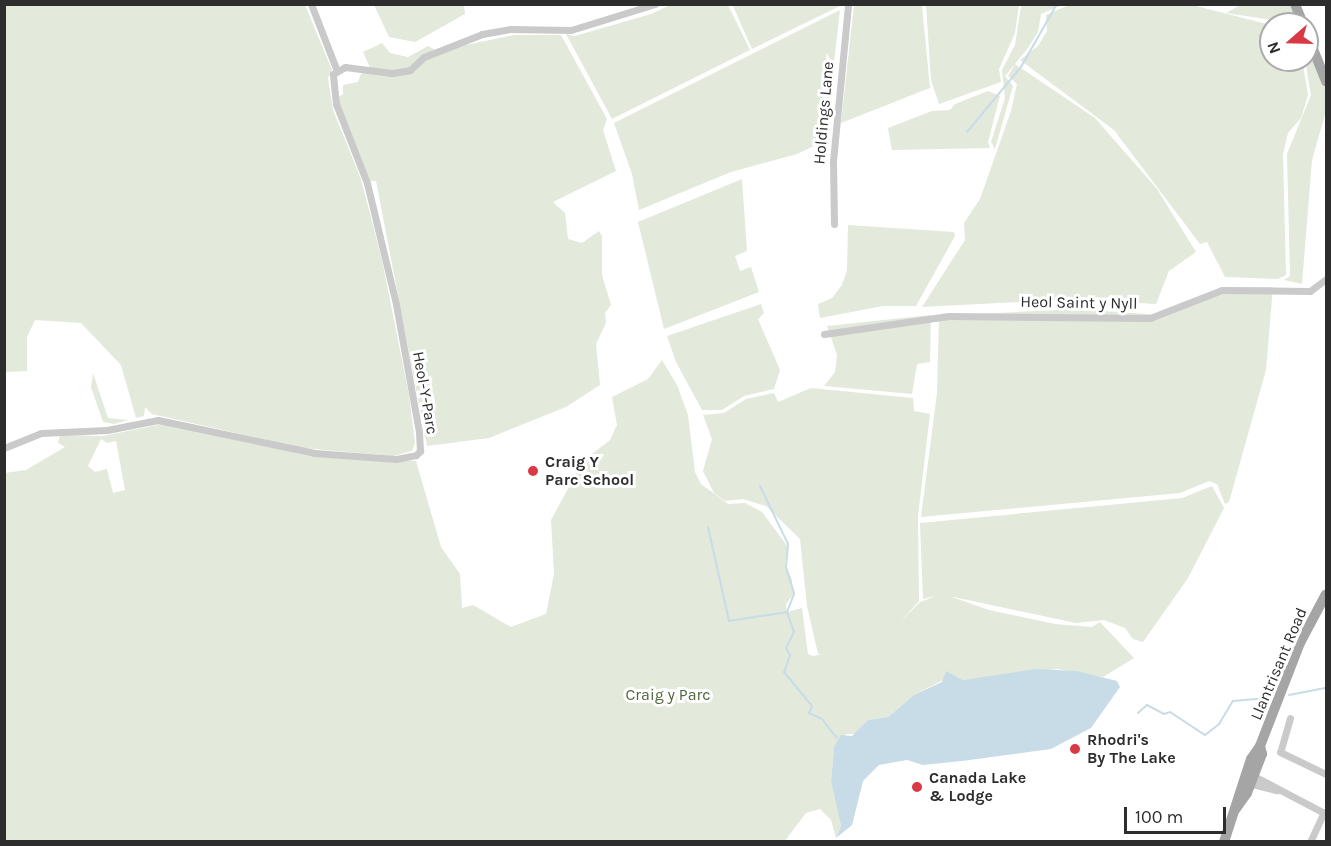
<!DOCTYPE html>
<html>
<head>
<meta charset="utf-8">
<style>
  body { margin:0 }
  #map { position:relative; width:1331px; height:846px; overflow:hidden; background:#fff; font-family:Karla,sans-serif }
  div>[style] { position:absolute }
  .green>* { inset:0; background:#e3e9db }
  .water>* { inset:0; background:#c8dce8 }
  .stream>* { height:2px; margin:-1px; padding:0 1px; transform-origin:1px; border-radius:1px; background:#c8dce8 }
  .minor>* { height:7px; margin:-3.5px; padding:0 3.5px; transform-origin:3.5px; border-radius:3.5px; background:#cacaca }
  .primary>* { height:10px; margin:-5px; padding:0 5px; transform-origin:5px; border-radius:5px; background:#a5a5a5 }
  .dots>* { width:16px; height:16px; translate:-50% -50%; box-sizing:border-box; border:3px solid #fff; border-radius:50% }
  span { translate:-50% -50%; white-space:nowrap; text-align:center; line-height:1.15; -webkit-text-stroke:6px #fff; paint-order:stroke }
  .street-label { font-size:16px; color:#2d2d2d }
  .poi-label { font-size:16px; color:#2d2d2d; font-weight:700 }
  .left { translate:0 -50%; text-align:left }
  .park-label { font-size:16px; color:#50653d }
  .frame { position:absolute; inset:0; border:6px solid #2d2d2d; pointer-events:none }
  .north { position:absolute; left:1259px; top:12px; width:60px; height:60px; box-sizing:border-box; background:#fff; border:2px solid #ababab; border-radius:50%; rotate:250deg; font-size:16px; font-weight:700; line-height:24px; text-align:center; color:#2d2d2d }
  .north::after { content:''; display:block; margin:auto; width:21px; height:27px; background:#d93944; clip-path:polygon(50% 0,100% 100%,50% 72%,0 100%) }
  .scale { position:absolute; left:1124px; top:807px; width:102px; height:27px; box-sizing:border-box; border:3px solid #2d2d2d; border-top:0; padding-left:8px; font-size:18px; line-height:21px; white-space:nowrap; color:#2d2d2d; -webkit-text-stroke:4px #fff; paint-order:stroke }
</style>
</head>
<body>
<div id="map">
  <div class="green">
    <div style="clip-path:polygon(737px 4px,842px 4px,842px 5px,752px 49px,733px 6px)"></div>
    <div style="clip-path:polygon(4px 5px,305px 5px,332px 70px,328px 78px,333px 110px,361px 179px,382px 260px,409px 395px,415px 443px,412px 451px,393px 456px,303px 448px,152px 414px,145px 407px,144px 416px,136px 418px,121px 365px,81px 323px,35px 320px,27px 337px,27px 371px,5px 372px)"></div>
    <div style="clip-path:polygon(374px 5px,464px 5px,465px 14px,415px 42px,389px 37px)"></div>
    <div style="clip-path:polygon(670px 5px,728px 5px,750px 50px,612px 119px,566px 34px,575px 36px,651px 14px)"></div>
    <div style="clip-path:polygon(854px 5px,922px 5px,930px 88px,841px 123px)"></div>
    <div style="clip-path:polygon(926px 5px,1019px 5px,1015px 33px,999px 69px,1001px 82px,939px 104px,931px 80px)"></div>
    <div style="clip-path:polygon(1062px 5px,1041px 14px,1038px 32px,1028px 48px,1005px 76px,1013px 86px,995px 149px,991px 142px,1005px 98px,1002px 70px,1015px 45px,1021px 6px)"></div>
    <div style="clip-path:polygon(1069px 5px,1192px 5px,1271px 25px,1271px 60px,1302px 60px,1308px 95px,1301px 118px,1288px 133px,1283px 154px,1286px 275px,1278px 279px,1225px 277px,1207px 242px,1200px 244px,1114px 130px,1020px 60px,1038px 46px,1047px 31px,1046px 15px)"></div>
    <div style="clip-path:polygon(1240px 5px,1291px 5px,1299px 24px,1226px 13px)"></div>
    <div style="clip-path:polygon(840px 10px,825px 141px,797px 154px,731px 172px,639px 210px,632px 174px,614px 123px)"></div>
    <div style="clip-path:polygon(514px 35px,561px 35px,607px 119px,603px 130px,616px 171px,553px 202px,565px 213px,568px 239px,582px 243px,599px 231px,602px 236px,602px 275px,611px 305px,605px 313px,606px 323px,596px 344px,600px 385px,566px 407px,489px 438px,427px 446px,376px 181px,370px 181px,337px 98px,343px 94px,343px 85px,358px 82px,361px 74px,371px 70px,363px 52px,382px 43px,390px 53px,408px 57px,428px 46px,437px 51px)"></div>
    <div style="clip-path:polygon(1307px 43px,1326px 90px,1326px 111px,1312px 160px,1302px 284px,1284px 280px,1290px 276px,1287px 154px,1311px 95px,1305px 60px)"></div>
    <div style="clip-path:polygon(1015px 64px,1095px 118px,1157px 189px,1196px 252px,1169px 271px,1156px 304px,1074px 299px,922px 307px,965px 240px,964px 223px,980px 199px,1011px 111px,1017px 84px,1008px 76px)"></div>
    <div style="clip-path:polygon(988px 91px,1000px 96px,988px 142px,990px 148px,892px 150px,888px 128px,932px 111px,950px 110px,955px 104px)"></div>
    <div style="clip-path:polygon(742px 179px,747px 251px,735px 256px,740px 271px,751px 267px,759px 292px,664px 329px,638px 222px)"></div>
    <div style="clip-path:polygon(848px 225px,954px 232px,955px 236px,916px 306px,883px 306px,820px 318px,818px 304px,832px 298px,842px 285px,847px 270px)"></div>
    <div style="clip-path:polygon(1224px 287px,1273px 287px,1266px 370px,1229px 502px,1225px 504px,1217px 484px,1209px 481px,1180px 493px,921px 517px,937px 393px,939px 316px,1076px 309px,1161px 315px)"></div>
    <div style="clip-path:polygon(761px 304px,764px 313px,758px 319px,780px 370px,774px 389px,744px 396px,722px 410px,702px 410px,676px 362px,667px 336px)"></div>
    <div style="clip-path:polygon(931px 315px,930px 362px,917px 364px,912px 394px,824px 386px,835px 372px,837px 355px,827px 326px)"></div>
    <div style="clip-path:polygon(evenodd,662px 360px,677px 385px,688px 415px,695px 472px,701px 484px,728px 504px,745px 503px,762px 512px,788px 547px,785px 563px,792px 580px,793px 595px,786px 604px,787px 612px,802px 608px,808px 654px,813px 656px,822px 654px,818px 654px,807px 606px,800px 539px,766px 506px,743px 499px,725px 501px,714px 493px,703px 471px,712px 439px,703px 415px,724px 413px,746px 399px,774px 393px,778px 402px,811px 388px,913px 398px,914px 411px,930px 414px,918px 516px,919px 601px,900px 622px,920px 602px,936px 596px,923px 599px,920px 523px,1182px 498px,1212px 486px,1224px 508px,1188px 578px,1143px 642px,1133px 639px,1125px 628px,1104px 620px,1076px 623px,949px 596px,989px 610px,1055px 624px,1092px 627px,1100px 622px,1134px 658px,1103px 677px,1057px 669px,963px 680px,953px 675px,914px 695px,888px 717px,868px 720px,857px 734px,846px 734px,834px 747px,831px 782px,841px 826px,836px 838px,831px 820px,820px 809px,806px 813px,784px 842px,5px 842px,4px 473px,26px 470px,65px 447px,58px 443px,60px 435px,103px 436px,167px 423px,308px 456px,416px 461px,441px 547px,460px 574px,462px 608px,473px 605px,511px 627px,546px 614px,554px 574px,551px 520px,583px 461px,610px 440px,617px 425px,612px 397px,648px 379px,662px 360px,101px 439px,107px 443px,116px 441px,125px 490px,113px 493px,107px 469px,95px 472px,88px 466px,101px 439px)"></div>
    <div style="clip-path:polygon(93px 373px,108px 418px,128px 420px,114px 424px,103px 422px,91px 387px)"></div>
  </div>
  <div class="water">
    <div style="clip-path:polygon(1036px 669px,1077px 671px,1117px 681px,1120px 687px,1091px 728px,1051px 749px,962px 761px,923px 765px,907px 760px,879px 765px,863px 781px,852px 825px,836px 838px,841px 826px,831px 782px,834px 747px,841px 735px,852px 736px,868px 720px,888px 717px,914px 695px,942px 682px,946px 671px,963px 680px)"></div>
  </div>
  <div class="stream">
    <div style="left:967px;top:132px;width:85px;rotate:-50.3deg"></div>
    <div style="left:1021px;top:67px;width:73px;rotate:-60.3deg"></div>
    <div style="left:760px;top:486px;width:64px;rotate:64.2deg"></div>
    <div style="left:788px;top:544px;width:23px;rotate:95deg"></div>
    <div style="left:786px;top:567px;width:28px;rotate:73deg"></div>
    <div style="left:794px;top:594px;width:19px;rotate:111deg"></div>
    <div style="left:787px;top:612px;width:21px;rotate:71deg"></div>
    <div style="left:794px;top:632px;width:18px;rotate:117deg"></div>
    <div style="left:786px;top:648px;width:8px;rotate:60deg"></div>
    <div style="left:790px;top:655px;width:18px;rotate:109deg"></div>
    <div style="left:784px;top:672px;width:44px;rotate:50.5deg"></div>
    <div style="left:812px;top:706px;width:8px;rotate:113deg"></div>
    <div style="left:809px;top:713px;width:14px;rotate:25deg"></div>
    <div style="left:822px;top:719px;width:24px;rotate:52deg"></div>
    <div style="left:708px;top:527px;width:96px;rotate:77.4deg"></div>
    <div style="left:729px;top:621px;width:59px;rotate:-8.8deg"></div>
    <div style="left:1289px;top:695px;width:38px;rotate:-11deg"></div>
    <div style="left:1138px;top:713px;width:12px;rotate:-42deg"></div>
    <div style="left:1147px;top:705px;width:19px;rotate:28deg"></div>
    <div style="left:1164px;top:714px;width:6px;rotate:-18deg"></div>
    <div style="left:1170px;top:712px;width:42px;rotate:33.3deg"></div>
    <div style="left:1205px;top:735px;width:18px;rotate:-38deg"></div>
    <div style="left:1219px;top:724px;width:27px;rotate:-59deg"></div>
    <div style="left:1233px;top:701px;width:38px;rotate:-5deg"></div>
  </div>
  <div class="minor">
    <div style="left:311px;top:4px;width:72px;rotate:68.8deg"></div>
    <div style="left:834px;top:224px;width:63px;rotate:-90.9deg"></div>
    <div style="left:833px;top:161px;width:158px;rotate:-84.5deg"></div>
    <div style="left:824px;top:334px;width:126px;rotate:-8.2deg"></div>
    <div style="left:949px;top:316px;width:201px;rotate:0.6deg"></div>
    <div style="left:1150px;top:318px;width:77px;rotate:-21.3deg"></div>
    <div style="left:1222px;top:290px;width:88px;rotate:0.7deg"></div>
    <div style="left:1310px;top:291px;width:20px;rotate:-37deg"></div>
    <div style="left:4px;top:448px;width:40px;rotate:-22deg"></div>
    <div style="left:41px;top:433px;width:66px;rotate:-2.6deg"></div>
    <div style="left:107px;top:430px;width:52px;rotate:-11.1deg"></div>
    <div style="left:158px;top:420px;width:160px;rotate:11.9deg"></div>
    <div style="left:315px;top:453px;width:81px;rotate:4.2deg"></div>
    <div style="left:396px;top:459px;width:20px;rotate:-11deg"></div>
    <div style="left:416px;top:455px;width:6px;rotate:-45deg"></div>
    <div style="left:420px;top:451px;width:19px;rotate:-93deg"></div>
    <div style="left:419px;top:432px;width:130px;rotate:-100.2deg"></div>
    <div style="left:396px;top:304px;width:124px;rotate:-103.5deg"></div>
    <div style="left:367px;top:183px;width:85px;rotate:-111.4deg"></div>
    <div style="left:336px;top:104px;width:30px;rotate:-96deg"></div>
    <div style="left:333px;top:74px;width:14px;rotate:-30deg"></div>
    <div style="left:345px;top:67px;width:47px;rotate:7.3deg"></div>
    <div style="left:392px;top:73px;width:18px;rotate:-9deg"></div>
    <div style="left:410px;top:70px;width:19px;rotate:-43deg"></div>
    <div style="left:424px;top:57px;width:62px;rotate:-21.6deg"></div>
    <div style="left:482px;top:34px;width:28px;rotate:-10deg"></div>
    <div style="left:510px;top:29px;width:61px;rotate:0.9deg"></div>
    <div style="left:571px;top:30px;width:88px;rotate:-17.2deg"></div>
    <div style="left:1290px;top:718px;width:35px;rotate:106deg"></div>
    <div style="left:1280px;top:752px;width:51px;rotate:25.6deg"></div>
    <div style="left:1252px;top:775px;width:84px;rotate:27.8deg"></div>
    <div style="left:1248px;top:783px;width:30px;rotate:14deg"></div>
    <div style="left:1310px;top:842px;width:33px;rotate:-65deg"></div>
  </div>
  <div class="primary">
    <div style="left:1295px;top:4px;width:22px;rotate:68deg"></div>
    <div style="left:1307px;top:34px;width:51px;rotate:68deg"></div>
    <div style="left:1235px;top:810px;width:21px;rotate:-55deg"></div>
    <div style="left:1247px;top:793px;width:42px;rotate:-69deg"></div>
    <div style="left:1262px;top:754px;width:8px;rotate:-104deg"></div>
    <div style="left:1224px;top:842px;width:87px;rotate:-72deg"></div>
    <div style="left:1251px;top:759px;width:16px;rotate:-55deg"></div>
    <div style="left:1260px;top:746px;width:110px;rotate:-68.8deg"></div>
    <div style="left:1300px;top:643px;width:55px;rotate:-62deg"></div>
  </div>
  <div class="dots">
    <div style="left:533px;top:471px;background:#d93944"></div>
    <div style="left:1075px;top:749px;background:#d93944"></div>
    <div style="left:917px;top:787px;background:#d93944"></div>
  </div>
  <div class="street-label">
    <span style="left:824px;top:113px;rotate:-85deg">Holdings Lane</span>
    <span style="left:1079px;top:303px;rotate:1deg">Heol Saint y Nyll</span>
    <span style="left:425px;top:393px;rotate:80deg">Heol-Y-Parc</span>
    <span style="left:1279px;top:664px;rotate:-67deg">Llantrisant Road</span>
  </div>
  <div class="poi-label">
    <span class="left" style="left:545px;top:471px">Craig Y<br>Parc School</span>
    <span class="left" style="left:1087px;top:749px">Rhodri's<br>By The Lake</span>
    <span class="left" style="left:929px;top:787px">Canada Lake<br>&amp; Lodge</span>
  </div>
  <div class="park-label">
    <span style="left:668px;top:695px">Craig y Parc</span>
  </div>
  <div class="frame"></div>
  <div class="north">N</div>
  <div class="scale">100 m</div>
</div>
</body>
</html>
